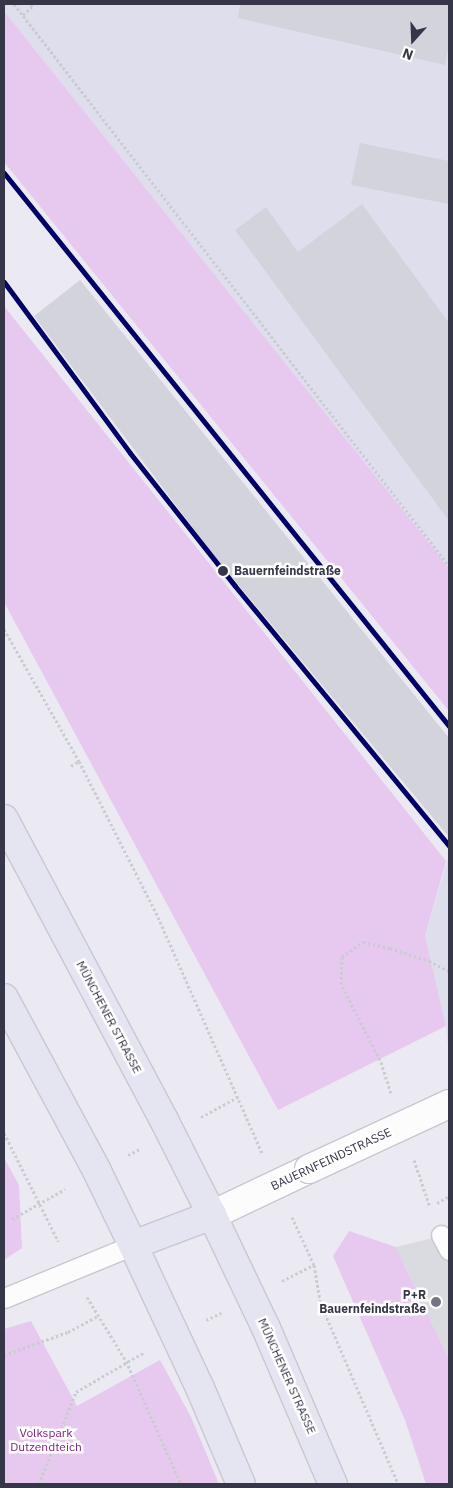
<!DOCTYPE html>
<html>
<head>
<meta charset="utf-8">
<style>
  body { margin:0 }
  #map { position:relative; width:453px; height:1488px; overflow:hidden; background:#ebeaf2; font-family:"IBM Plex Sans",sans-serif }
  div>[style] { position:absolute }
  .residential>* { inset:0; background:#dfdeec }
  .green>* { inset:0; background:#e7c8ef }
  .parking>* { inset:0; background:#dadae1 }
  .building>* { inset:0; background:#d3d3db }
  .path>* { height:3px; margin-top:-1.5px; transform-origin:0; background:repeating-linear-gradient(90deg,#cbcbd2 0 2.5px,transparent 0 5px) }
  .roads { filter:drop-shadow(1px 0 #c8c7d1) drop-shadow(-1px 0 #c8c7d1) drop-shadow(0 1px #c8c7d1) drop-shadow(0 -1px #c8c7d1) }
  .service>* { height:19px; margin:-9.5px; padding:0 9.5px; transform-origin:9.5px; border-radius:9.5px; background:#fcfcfd }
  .minor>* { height:28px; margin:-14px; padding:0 14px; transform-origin:14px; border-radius:14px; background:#fcfcfd }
  .primary>* { height:28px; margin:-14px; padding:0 14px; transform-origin:14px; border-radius:14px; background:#e5e4f1 }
  .bridges { filter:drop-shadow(1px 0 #c8c7d1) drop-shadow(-1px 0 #c8c7d1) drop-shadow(0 1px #c8c7d1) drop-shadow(0 -1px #c8c7d1) }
  .minor-bridge>* { height:28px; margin:-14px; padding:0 14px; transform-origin:14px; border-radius:14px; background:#fcfcfd }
  .metro-1>* { height:5px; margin:-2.5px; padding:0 2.5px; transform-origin:2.5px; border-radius:2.5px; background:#006 }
  .dots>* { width:14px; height:14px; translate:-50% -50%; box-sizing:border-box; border:2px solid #fff; border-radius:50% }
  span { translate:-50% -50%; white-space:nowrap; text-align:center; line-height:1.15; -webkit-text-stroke:5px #fff; paint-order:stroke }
  .stop-label { font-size:12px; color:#363649; font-weight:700 }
  .left { translate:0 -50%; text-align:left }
  .street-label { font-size:12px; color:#363649 }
  .poi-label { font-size:12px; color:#363649; font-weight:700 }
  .right { translate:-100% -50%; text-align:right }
  .park-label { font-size:12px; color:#80247e }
  .frame { position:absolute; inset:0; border:5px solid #363649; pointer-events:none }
  .north { position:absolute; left:388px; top:15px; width:50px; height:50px; -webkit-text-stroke:4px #fff; paint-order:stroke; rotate:200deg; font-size:14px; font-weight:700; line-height:20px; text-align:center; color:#363649 }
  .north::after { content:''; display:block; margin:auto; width:18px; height:22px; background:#363649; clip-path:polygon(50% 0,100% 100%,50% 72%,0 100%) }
</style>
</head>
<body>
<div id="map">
  <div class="residential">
    <div style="clip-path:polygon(4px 4px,449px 4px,449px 568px,4px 11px)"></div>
    <div style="clip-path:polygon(449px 855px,449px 1056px,446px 1026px,425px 936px)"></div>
  </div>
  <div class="green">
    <div style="clip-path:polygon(4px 11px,449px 568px,449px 711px,4px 162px)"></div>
    <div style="clip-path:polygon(4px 306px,446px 861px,425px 936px,446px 1026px,278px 1110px,4px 602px)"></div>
    <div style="clip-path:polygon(4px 1158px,19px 1185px,22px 1248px,4px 1260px)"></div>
    <div style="clip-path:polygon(349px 1231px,396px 1247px,449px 1359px,449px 1484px,426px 1484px,405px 1420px,333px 1256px)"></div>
    <div style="clip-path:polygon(31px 1321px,77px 1406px,160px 1360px,191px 1417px,219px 1484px,4px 1484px,4px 1329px)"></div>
  </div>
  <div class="parking">
    <div style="clip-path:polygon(449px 1234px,449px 1359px,396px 1247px)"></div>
  </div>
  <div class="building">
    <div style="clip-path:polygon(240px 4px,449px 4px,449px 44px,445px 65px,238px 18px)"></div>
    <div style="clip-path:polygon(360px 143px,449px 161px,449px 204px,351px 185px)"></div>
    <div style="clip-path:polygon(362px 204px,449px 323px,449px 521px,235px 230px,266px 207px,298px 252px)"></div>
    <div style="clip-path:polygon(80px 280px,449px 738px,449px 837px,211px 552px,34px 316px)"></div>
  </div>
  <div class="path">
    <div style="left:14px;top:4px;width:711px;rotate:52.26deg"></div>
    <div style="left:23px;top:15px;width:12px;rotate:-42deg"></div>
    <div style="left:32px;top:7px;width:3px;rotate:-108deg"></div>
    <div style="left:4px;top:629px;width:152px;rotate:60.4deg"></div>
    <div style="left:79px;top:761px;width:175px;rotate:63.1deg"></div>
    <div style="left:158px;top:917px;width:258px;rotate:66.2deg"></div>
    <div style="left:71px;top:766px;width:9px;rotate:-32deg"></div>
    <div style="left:391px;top:1093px;width:35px;rotate:-108deg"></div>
    <div style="left:380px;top:1060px;width:85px;rotate:-117.2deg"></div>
    <div style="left:341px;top:984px;width:27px;rotate:-88deg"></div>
    <div style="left:342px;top:957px;width:26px;rotate:-36deg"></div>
    <div style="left:363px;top:942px;width:28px;rotate:13deg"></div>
    <div style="left:390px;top:948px;width:41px;rotate:18.4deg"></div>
    <div style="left:429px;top:961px;width:22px;rotate:27deg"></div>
    <div style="left:201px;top:1117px;width:42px;rotate:-28.4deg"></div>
    <div style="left:4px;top:1133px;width:121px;rotate:63.4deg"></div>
    <div style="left:128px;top:1155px;width:13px;rotate:-27deg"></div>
    <div style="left:414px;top:1160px;width:50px;rotate:71.2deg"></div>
    <div style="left:437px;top:1203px;width:14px;rotate:-30deg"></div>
    <div style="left:292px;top:1217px;width:53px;rotate:65.4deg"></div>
    <div style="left:314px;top:1265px;width:40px;rotate:80deg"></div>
    <div style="left:321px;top:1304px;width:196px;rotate:66.8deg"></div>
    <div style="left:12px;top:1219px;width:61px;rotate:-29.5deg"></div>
    <div style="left:282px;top:1281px;width:36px;rotate:-27deg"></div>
    <div style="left:87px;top:1297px;width:75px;rotate:58.6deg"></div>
    <div style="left:126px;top:1361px;width:135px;rotate:65.9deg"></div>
    <div style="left:206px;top:1320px;width:17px;rotate:-25deg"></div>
    <div style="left:4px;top:1355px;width:68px;rotate:-19.8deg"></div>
    <div style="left:68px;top:1332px;width:34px;rotate:-28deg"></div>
    <div style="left:39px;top:1484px;width:99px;rotate:-68.1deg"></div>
    <div style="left:76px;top:1392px;width:78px;rotate:-30.2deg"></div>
  </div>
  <div class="roads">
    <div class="service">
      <div style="left:441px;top:1235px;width:17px;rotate:62deg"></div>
      <div style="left:4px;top:1298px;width:139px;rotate:-22.3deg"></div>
    </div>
    <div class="minor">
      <div style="left:212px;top:1215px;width:107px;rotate:-25.4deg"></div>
    </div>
    <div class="primary">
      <div style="left:4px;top:819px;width:341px;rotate:62deg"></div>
      <div style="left:164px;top:1120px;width:106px;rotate:63.2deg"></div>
      <div style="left:212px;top:1215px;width:125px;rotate:64.5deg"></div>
      <div style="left:266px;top:1328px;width:170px;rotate:66.8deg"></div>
      <div style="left:4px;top:998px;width:196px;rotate:61.7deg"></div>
      <div style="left:97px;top:1171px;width:82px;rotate:64.1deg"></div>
      <div style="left:133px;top:1245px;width:158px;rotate:64.9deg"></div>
      <div style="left:200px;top:1388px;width:104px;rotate:66.9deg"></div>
      <div style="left:133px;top:1245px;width:85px;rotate:-20.8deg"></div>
    </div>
  </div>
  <div class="bridges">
    <div class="minor-bridge">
      <div style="left:309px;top:1169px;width:154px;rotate:-24.9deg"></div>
    </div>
  </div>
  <div class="metro-1">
    <div style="left:4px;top:173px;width:710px;rotate:51.18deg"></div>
    <div style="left:4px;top:282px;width:212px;rotate:53.6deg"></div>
    <div style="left:130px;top:453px;width:169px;rotate:51.7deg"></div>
    <div style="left:235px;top:586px;width:337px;rotate:50.5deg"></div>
  </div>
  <div class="dots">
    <div style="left:223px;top:571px;background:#363649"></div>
    <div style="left:436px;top:1302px;background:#757584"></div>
  </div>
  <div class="stop-label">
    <span class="left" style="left:234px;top:571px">Bauernfeindstraße</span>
  </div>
  <div class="street-label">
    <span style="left:109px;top:1017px;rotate:62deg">MÜNCHENER STRASSE</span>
    <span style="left:331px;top:1159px;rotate:-25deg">BAUERNFEINDSTRASSE</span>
    <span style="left:287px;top:1376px;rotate:66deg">MÜNCHENER STRASSE</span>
  </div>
  <div class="poi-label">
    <span class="right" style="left:426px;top:1302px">P+R<br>Bauernfeindstraße</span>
  </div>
  <div class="park-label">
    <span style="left:46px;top:1440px">Volkspark<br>Dutzendteich</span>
  </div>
  <div class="frame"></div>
  <div class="north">N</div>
</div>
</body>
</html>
